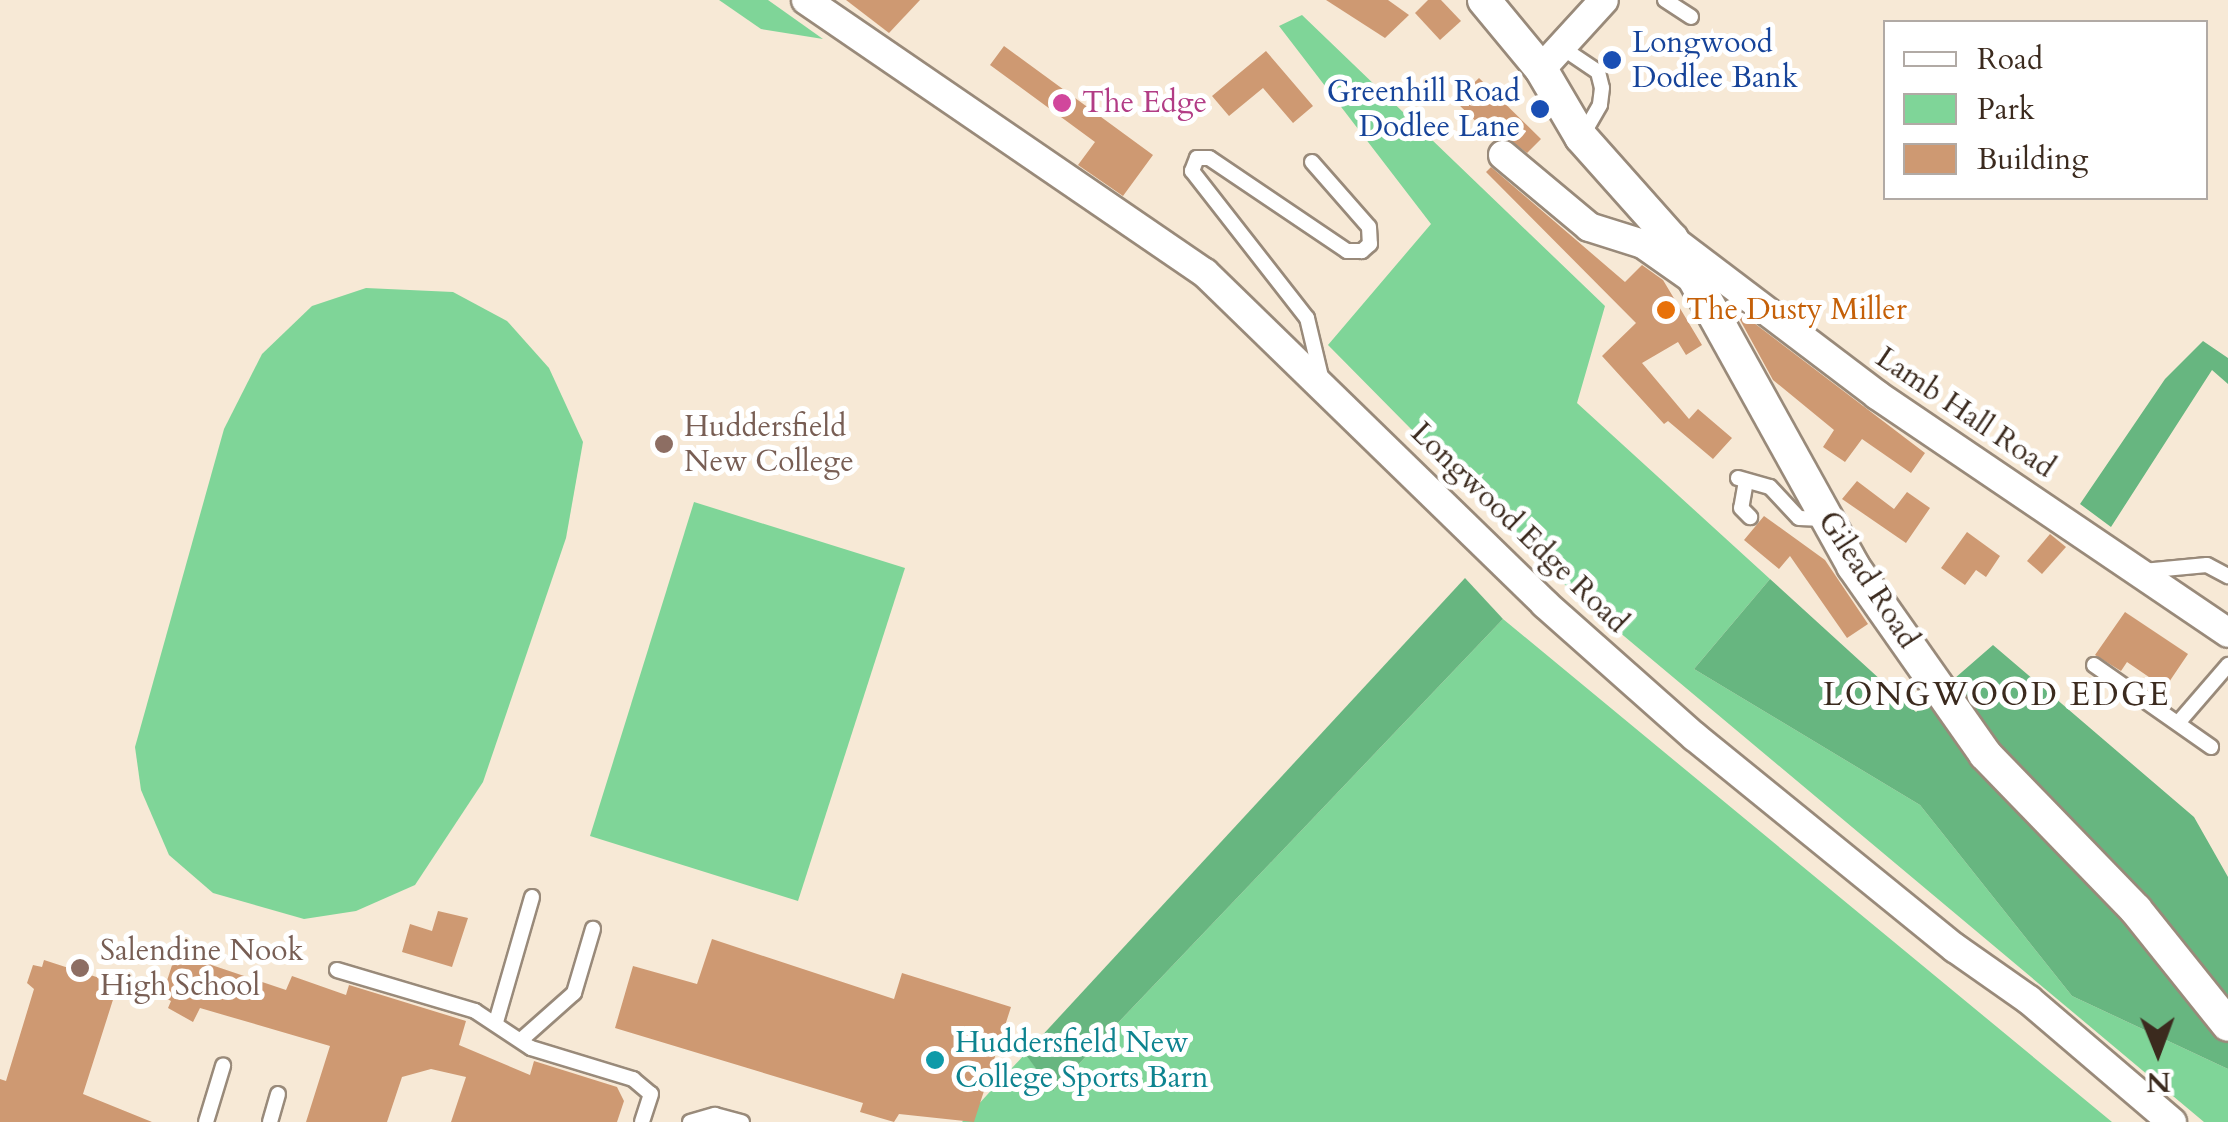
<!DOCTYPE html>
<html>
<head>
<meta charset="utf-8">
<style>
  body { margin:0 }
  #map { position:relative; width:2228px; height:1122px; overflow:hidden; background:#f7e9d6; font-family:Cardo,serif }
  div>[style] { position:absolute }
  .green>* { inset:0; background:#7fd598 }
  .forest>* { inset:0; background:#67b680 }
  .building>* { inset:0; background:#ce9972 }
  .roads { filter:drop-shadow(2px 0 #998a7a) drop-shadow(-2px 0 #998a7a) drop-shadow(0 2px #998a7a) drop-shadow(0 -2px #998a7a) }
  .service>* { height:14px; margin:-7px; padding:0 7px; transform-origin:7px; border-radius:7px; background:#fff }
  .minor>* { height:28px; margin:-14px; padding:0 14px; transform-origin:14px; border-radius:14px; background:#fff }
  .tertiary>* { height:32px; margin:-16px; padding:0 16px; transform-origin:16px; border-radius:16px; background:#fff }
  .dots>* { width:28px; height:28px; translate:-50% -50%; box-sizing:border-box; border:5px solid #fff; border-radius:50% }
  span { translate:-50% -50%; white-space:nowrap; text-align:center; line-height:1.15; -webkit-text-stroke:10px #fff; paint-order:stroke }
  .transit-label { font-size:30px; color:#164399 }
  .left { translate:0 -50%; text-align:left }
  .right { translate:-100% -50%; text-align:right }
  .hotel-label { font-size:30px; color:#b23c85 }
  .food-label { font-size:30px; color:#c56008 }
  .street-label { font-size:30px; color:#3b2a1e }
  .education-label { font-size:30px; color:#785e54 }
  .culture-label { font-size:30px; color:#0d838f }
  .neighbourhood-label { font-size:32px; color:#3b2a1e; letter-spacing:2.5px }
  .legend { position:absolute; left:1883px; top:20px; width:325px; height:180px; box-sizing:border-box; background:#fff; border:2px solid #b1aaa5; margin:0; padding:12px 18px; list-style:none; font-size:30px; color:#3b2a1e }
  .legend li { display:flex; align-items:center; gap:20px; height:50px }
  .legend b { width:50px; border:2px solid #b1aaa5 }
  .north { position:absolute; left:2108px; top:1002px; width:100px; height:100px; -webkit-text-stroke:8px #fff; paint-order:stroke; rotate:179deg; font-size:28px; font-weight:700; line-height:40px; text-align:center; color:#3b2a1e }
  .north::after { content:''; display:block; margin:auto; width:35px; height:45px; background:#3b2a1e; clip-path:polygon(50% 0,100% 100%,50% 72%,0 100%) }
</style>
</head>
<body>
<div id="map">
  <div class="green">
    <div style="clip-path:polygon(719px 0,768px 0,823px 39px,761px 29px)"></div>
    <div style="clip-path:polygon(1302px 15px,1605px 306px,1577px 403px,1770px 579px,1694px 669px,1920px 805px,2072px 996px,2228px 1069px,2228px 1122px,2204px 1122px,1575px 595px,1328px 345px,1431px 224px,1279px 26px)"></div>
    <div style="clip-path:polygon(366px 288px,453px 292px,507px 321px,549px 368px,583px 442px,566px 538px,483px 782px,415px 885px,356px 911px,304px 919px,213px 893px,169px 855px,141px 790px,135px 747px,224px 429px,262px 354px,312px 306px)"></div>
    <div style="clip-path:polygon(694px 502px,905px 568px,798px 901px,590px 836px)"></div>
    <div style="clip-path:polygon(1503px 619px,2112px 1122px,962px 1122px,1025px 1054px,1054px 1090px)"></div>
  </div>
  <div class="forest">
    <div style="clip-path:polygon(2203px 341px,2228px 358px,2228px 384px,2212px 370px,2111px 527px,2080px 504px,2165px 379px)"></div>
    <div style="clip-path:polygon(1465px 578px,1503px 619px,1053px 1091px,1025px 1054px)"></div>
    <div style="clip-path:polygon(1770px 579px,1916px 712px,1993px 645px,2194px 817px,2228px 877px,2228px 1069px,2072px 996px,1920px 805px,1694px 669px)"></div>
  </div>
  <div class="building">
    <div style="clip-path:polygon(846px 0,920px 0,889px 33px)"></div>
    <div style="clip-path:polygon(1326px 0,1388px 0,1409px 15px,1385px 38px)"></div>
    <div style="clip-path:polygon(1428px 0,1441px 0,1461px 21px,1440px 40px,1415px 13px)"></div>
    <div style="clip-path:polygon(1004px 46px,1153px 155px,1123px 196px,1078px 165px,1095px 142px,990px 65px)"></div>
    <div style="clip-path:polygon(1266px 51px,1313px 106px,1293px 123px,1263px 88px,1229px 116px,1212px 96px)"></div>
    <div style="clip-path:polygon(1479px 78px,1541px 139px,1527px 153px,1507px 138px,1495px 140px,1455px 101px)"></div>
    <div style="clip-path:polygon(1491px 167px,1625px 282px,1642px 265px,1663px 280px,1702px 345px,1686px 355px,1678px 342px,1642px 363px,1689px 419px,1698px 409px,1732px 438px,1713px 459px,1668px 421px,1664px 424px,1602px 356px,1636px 323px,1486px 172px)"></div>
    <div style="clip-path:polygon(1733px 307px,1925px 453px,1911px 473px,1862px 439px,1845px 462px,1823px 447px,1834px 430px,1773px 380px)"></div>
    <div style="clip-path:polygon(1857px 481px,1894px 509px,1907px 492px,1930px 508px,1906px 543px,1842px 499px)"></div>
    <div style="clip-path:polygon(1764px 516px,1825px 560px,1868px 624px,1847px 638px,1790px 556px,1779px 569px,1744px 540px)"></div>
    <div style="clip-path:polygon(1967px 532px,2000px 556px,1986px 577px,1976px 570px,1965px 585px,1941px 568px)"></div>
    <div style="clip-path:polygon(2050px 534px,2066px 547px,2042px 574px,2027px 561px)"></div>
    <div style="clip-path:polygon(2125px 612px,2188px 654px,2165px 688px,2127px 662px,2121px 671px,2095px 655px)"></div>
    <div style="clip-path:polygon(438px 911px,468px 918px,452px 967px,402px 952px,410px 924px,432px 931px)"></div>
    <div style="clip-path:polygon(712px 939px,894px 999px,902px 973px,1011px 1007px,974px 1122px,899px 1114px,894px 1122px,860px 1112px,863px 1103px,615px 1028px,633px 966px,697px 984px)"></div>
    <div style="clip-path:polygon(176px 953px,286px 990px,292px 976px,346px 995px,349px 985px,466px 1021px,459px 1045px,530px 1075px,534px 1061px,617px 1087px,624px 1101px,617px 1122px,451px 1122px,466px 1077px,431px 1069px,402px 1077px,387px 1122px,306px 1122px,330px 1046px,200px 1008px,193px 1022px,168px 1008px,171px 1001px,162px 996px)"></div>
    <div style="clip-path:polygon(44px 960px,118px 984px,83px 1094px,152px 1122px,0 1122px,0 1079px,6px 1081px,34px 989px,27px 983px,33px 965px,42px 967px)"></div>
  </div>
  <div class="roads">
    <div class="service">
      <div style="left:1665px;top:0;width:31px;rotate:33deg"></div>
      <div style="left:1561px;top:47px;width:45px;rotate:34deg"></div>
      <div style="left:1598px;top:72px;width:16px;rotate:76deg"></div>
      <div style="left:1602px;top:88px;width:17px;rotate:97deg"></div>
      <div style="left:1600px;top:105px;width:34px;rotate:120deg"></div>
      <div style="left:1312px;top:162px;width:86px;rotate:48.8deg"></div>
      <div style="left:1369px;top:227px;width:17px;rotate:87deg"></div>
      <div style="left:1370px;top:244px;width:11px;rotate:139deg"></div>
      <div style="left:1362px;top:251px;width:15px;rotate:180deg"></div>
      <div style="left:1347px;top:251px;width:166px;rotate:-146deg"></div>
      <div style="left:1209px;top:158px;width:12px;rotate:180deg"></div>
      <div style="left:1197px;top:158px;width:14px;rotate:111deg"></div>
      <div style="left:1192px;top:171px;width:187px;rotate:52deg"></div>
      <div style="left:1307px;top:318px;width:65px;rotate:76.6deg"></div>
      <div style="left:1738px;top:478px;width:33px;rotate:16deg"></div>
      <div style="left:1770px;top:487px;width:42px;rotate:46.9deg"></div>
      <div style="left:1799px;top:518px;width:26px;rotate:2deg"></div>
      <div style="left:1746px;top:481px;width:27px;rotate:100deg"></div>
      <div style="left:1741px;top:508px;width:13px;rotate:45deg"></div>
      <div style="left:2143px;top:571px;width:64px;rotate:-5.4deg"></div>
      <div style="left:2207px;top:565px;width:24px;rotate:28deg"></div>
      <div style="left:2094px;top:665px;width:143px;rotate:35deg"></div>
      <div style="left:2178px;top:723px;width:77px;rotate:-49.2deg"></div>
      <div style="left:337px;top:970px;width:144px;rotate:16.5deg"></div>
      <div style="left:475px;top:1011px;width:67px;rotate:33.5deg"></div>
      <div style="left:531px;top:1048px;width:107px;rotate:16.9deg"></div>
      <div style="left:633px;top:1079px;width:23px;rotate:40deg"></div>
      <div style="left:651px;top:1094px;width:29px;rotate:108deg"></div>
      <div style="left:496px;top:1022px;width:130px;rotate:-73.9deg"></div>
      <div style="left:521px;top:1040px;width:71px;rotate:-41.6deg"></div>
      <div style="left:574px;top:993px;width:67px;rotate:-73.5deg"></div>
      <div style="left:206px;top:1122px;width:59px;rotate:-73.1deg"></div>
      <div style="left:270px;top:1122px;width:29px;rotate:-74deg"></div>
      <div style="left:690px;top:1122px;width:26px;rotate:-16deg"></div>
      <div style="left:715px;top:1115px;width:28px;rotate:15deg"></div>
    </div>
    <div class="minor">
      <div style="left:806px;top:0;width:483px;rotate:34.4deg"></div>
      <div style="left:1205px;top:273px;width:475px;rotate:44.2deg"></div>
      <div style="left:1545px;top:604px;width:200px;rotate:41.6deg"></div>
      <div style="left:1695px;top:737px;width:335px;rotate:39.1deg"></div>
      <div style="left:1955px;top:948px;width:90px;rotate:35.1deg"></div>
      <div style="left:2029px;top:1000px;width:188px;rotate:40.5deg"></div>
      <div style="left:1541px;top:69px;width:93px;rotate:-47.6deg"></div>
      <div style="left:1503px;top:155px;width:112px;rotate:39.9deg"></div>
      <div style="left:1589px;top:227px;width:57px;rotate:17.5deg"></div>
      <div style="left:1643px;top:244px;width:57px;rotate:35.1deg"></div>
      <div style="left:1677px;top:243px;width:251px;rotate:37.2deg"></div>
      <div style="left:1877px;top:395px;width:424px;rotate:34.1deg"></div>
    </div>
    <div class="tertiary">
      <div style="left:1484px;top:0;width:89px;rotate:50.4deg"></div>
      <div style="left:1541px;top:69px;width:79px;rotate:59.5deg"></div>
      <div style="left:1581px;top:137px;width:137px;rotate:48.3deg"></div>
      <div style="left:1672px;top:239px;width:374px;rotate:61deg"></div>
      <div style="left:1853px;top:566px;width:230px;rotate:54.9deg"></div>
      <div style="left:1985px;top:754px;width:217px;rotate:45.9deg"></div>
      <div style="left:2136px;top:910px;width:147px;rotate:51.3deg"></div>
    </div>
  </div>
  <div class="dots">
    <div style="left:1612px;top:60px;background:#1a4fb4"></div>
    <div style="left:1062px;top:103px;background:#d1479c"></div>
    <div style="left:1540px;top:109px;background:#1a4fb4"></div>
    <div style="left:1666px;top:310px;background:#e8710a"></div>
    <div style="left:664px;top:444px;background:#8d6e63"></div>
    <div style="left:80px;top:968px;background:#8d6e63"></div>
    <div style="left:935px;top:1060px;background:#0f9aa8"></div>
  </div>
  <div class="transit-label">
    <span class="left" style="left:1632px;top:60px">Longwood<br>Dodlee Bank</span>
    <span class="right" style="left:1520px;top:109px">Greenhill Road<br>Dodlee Lane</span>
  </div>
  <div class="hotel-label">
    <span class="left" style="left:1082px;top:103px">The Edge</span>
  </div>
  <div class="food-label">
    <span class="left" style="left:1686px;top:310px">The Dusty Miller</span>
  </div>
  <div class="street-label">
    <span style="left:1965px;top:413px;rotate:34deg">Lamb Hall Road</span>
    <span style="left:1519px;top:528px;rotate:44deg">Longwood Edge Road</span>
    <span style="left:1868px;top:580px;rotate:57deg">Gilead Road</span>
  </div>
  <div class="education-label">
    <span class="left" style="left:684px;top:444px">Huddersfield<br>New College</span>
    <span class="left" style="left:100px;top:968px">Salendine Nook<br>High School</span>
  </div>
  <div class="culture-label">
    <span class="left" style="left:955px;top:1060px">Huddersfield New<br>College Sports Barn</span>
  </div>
  <div class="neighbourhood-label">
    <span style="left:1997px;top:695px">LONGWOOD EDGE</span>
  </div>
  <ul class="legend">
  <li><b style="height:12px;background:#fff"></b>Road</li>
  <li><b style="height:28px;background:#7fd598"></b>Park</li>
  <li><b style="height:28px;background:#ce9972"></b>Building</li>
  </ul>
  <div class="north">N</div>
</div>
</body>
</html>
